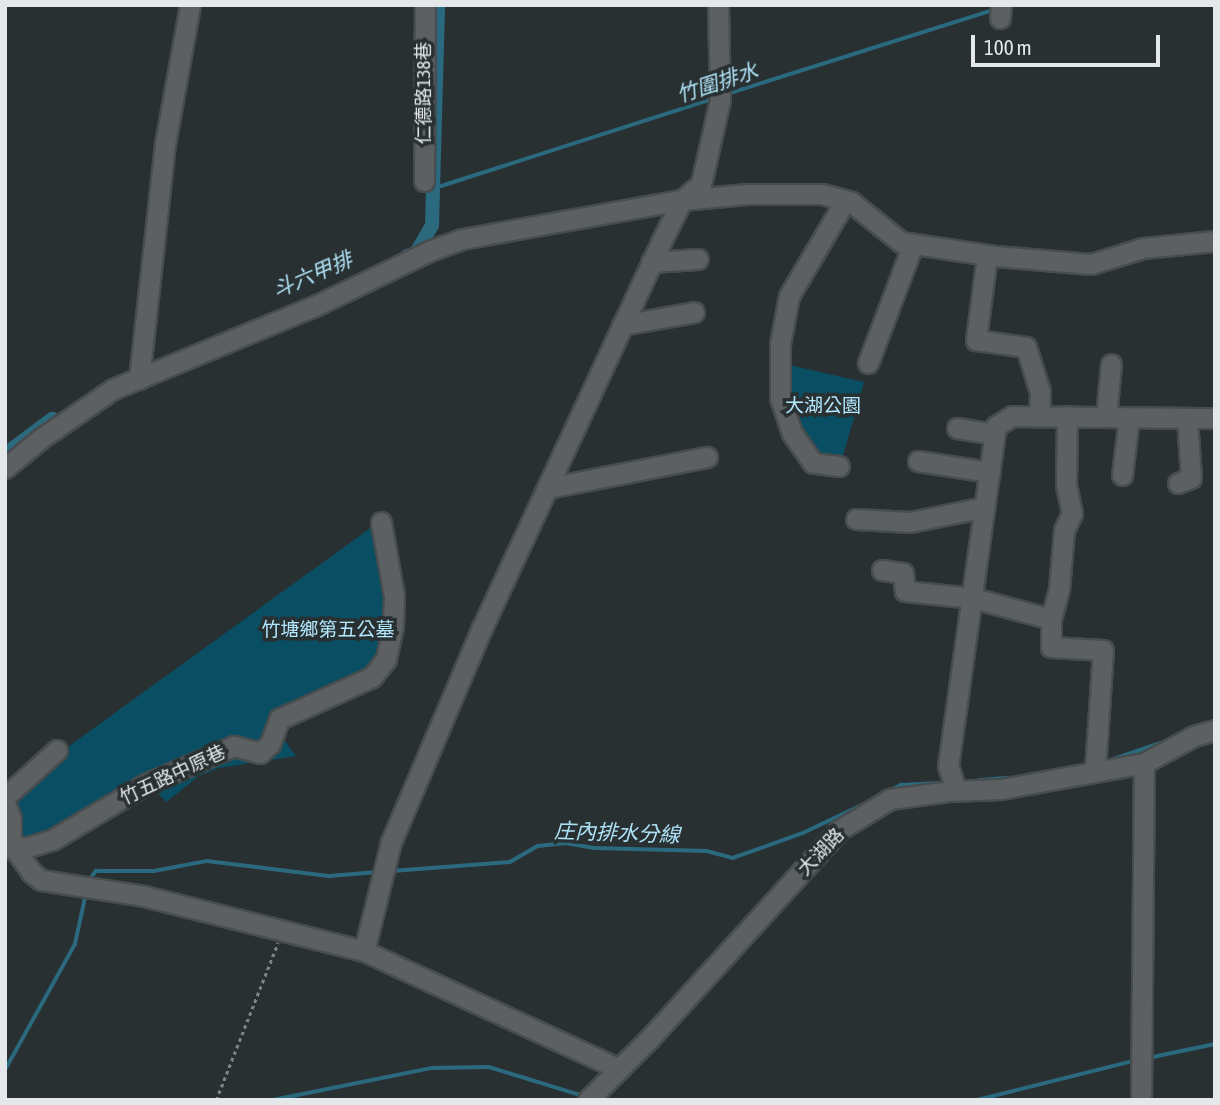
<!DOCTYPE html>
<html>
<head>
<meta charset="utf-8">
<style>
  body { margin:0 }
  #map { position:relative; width:1220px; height:1105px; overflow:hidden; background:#293032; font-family:"Asap Condensed","Noto Sans TC",sans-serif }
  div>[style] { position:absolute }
  .green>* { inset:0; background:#094e62 }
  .stream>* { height:3.5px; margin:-1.75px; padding:0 1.75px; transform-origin:1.75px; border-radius:1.75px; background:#2a697e }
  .canal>* { height:14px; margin:-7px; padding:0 7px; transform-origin:7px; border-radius:7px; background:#2a697e }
  .path>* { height:2.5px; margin-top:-1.25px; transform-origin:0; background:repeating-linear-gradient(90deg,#7f8486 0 3.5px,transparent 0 7px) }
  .roads { filter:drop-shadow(2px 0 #474d4f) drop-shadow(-2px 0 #474d4f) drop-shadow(0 2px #474d4f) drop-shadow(0 -2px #474d4f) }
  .minor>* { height:19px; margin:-9.5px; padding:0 9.5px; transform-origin:9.5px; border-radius:9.5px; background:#5d6062 }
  span { translate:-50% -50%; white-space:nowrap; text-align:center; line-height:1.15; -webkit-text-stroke:7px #293032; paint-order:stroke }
  .street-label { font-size:19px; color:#e4e8ea }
  .park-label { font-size:19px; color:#b3e8fd }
  .water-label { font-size:21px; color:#aee3f7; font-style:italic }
  .frame { position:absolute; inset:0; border:7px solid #e4e8ea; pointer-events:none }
  .scale { position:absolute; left:971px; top:35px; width:189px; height:32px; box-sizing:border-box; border:4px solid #e4e8ea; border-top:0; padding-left:9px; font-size:21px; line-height:24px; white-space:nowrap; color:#e4e8ea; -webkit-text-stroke:5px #293032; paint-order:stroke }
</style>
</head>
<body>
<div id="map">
  <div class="green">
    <div style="clip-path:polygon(785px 364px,864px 382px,841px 463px,816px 458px,795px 426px,786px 394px)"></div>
    <div style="clip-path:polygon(376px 524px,389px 587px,387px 647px,368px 675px,272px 723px,296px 756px,219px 768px,199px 776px,166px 802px,146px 780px,40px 841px,17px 843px,5px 798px,58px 754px)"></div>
  </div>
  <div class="stream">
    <div style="left:727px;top:94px;width:280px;rotate:-17.5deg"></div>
    <div style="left:435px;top:188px;width:292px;rotate:-17.8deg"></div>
    <div style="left:1114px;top:759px;width:52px;rotate:-19.1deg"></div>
    <div style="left:979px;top:780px;width:31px;rotate:-4deg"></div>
    <div style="left:893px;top:789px;width:9px;rotate:-27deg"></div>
    <div style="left:901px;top:785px;width:39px;rotate:-3deg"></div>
    <div style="left:392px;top:871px;width:118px;rotate:-4.4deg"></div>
    <div style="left:510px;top:862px;width:32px;rotate:-30deg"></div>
    <div style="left:538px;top:846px;width:28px;rotate:-6deg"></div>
    <div style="left:566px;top:843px;width:29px;rotate:10deg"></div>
    <div style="left:595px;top:848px;width:112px;rotate:1.5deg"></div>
    <div style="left:707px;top:851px;width:27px;rotate:15deg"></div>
    <div style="left:733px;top:858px;width:74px;rotate:-19.7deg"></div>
    <div style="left:803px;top:833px;width:68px;rotate:-25.4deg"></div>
    <div style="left:90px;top:879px;width:10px;rotate:-53deg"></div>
    <div style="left:96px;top:871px;width:58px"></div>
    <div style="left:154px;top:871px;width:54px;rotate:-10.7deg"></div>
    <div style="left:207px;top:861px;width:124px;rotate:7deg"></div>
    <div style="left:330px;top:876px;width:47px;rotate:-4.9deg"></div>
    <div style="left:1148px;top:1058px;width:68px;rotate:-11.8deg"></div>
    <div style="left:5px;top:1070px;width:144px;rotate:-60.9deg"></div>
    <div style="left:75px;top:944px;width:52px;rotate:-77.8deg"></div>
    <div style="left:273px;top:1100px;width:162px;rotate:-11.4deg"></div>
    <div style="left:432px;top:1068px;width:57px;rotate:-1deg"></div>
    <div style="left:489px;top:1067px;width:99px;rotate:17deg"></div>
    <div style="left:977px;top:1100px;width:162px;rotate:-14deg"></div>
  </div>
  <div class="canal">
    <div style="left:407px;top:256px;width:9px;rotate:-18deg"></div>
    <div style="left:416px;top:253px;width:32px;rotate:-60deg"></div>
    <div style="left:432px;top:225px;width:220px;rotate:-88.4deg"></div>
    <div style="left:5px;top:454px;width:59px;rotate:-36.7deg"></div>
  </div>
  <div class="path">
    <div style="left:216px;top:1100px;width:169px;rotate:-68.5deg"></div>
  </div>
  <div class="roads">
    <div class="minor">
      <div style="left:1000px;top:18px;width:13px;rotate:-86deg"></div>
      <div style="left:424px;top:181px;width:176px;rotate:-89.7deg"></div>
      <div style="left:987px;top:255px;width:86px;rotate:97.4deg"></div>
      <div style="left:976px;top:340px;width:50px;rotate:8deg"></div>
      <div style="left:1026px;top:347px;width:47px;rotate:72.7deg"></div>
      <div style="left:1040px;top:392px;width:24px;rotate:92deg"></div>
      <div style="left:651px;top:262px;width:47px;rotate:-3.7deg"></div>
      <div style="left:622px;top:325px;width:73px;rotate:-10.2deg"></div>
      <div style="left:868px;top:363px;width:127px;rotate:-69.3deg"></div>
      <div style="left:139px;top:379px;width:236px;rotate:-83.7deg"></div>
      <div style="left:165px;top:144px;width:141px;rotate:-79.8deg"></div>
      <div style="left:1067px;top:416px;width:69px;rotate:90.8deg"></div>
      <div style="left:1066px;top:485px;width:29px;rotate:78deg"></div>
      <div style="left:1072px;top:513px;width:19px;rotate:115deg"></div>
      <div style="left:1064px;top:530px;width:59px;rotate:94.8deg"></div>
      <div style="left:1059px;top:589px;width:31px;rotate:105deg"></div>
      <div style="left:1051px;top:619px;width:28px;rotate:90deg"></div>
      <div style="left:1051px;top:647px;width:52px;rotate:3.3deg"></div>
      <div style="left:1103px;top:650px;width:122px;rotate:93.8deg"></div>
      <div style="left:1106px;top:417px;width:53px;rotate:-84.6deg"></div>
      <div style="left:957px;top:428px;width:37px;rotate:9deg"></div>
      <div style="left:918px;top:461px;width:73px;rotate:8.7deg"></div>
      <div style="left:839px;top:466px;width:26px;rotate:-173deg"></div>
      <div style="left:813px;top:463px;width:37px;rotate:-125deg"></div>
      <div style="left:792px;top:433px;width:37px;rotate:-109deg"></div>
      <div style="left:780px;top:398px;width:54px;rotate:-90deg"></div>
      <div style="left:780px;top:344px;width:49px;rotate:-79.4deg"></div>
      <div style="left:789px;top:296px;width:110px;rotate:-59.5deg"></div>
      <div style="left:5px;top:468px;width:45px;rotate:-39.6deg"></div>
      <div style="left:40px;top:439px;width:88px;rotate:-34.4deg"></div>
      <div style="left:113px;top:389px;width:221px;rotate:-22.4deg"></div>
      <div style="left:317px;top:305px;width:124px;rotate:-25.7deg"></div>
      <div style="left:429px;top:251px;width:35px;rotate:-20deg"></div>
      <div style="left:462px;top:239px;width:223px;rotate:-10.1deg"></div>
      <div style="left:682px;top:200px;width:65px;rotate:-5.3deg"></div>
      <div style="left:747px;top:194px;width:75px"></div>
      <div style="left:822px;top:194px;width:30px;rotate:15deg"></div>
      <div style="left:851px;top:202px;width:64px;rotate:38.7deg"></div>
      <div style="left:901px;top:242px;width:96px;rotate:8.4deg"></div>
      <div style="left:996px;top:256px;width:95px;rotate:4.8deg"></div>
      <div style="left:1091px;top:264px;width:54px;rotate:-17.1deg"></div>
      <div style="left:1143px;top:248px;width:72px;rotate:-5.6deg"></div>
      <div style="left:1122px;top:475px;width:58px;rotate:-83.1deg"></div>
      <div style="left:1178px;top:483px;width:14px;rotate:-21deg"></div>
      <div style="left:1191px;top:478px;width:60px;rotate:-93.8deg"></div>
      <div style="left:547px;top:488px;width:163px;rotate:-11deg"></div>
      <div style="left:856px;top:519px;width:54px;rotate:3.2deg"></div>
      <div style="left:910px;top:522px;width:76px;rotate:-11.3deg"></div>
      <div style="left:882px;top:570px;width:21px;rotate:8deg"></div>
      <div style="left:903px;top:573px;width:18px;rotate:84deg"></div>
      <div style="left:905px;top:591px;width:68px;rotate:5.9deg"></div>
      <div style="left:973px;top:598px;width:81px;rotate:15.1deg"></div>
      <div style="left:956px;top:790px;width:25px;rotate:-108deg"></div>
      <div style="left:948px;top:766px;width:343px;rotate:-82deg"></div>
      <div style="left:996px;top:426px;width:19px;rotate:-32deg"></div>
      <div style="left:1012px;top:416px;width:203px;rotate:0.6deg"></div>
      <div style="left:5px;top:797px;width:70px;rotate:-42.1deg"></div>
      <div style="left:5px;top:803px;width:17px;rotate:69deg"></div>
      <div style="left:11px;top:819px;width:25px;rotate:90deg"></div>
      <div style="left:11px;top:844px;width:34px;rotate:54deg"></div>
      <div style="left:31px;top:872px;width:13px;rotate:39deg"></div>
      <div style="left:41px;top:880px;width:104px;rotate:8.8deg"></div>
      <div style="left:144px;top:896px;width:227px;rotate:14deg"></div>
      <div style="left:364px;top:951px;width:281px;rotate:24.8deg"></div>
      <div style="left:6px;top:848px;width:6px;rotate:-39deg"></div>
      <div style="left:11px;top:844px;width:15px;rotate:16deg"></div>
      <div style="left:25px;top:848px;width:28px;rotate:-17deg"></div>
      <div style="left:52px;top:840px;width:109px;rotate:-30.8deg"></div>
      <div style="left:146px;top:784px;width:96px;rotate:-23.4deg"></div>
      <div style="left:234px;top:746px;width:27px;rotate:15deg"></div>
      <div style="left:260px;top:753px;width:13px;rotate:-42deg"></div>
      <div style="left:270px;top:744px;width:27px;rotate:-70deg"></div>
      <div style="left:279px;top:719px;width:102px;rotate:-24.3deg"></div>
      <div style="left:372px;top:677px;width:23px;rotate:-52deg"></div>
      <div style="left:386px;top:659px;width:35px;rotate:-78deg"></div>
      <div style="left:393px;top:625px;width:29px;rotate:-88deg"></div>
      <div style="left:394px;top:596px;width:75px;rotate:-100deg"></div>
      <div style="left:364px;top:951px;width:112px;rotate:-76.1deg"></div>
      <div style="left:391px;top:842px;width:233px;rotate:-67deg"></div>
      <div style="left:482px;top:628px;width:425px;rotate:-65.1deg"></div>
      <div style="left:661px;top:242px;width:47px;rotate:-63.4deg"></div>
      <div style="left:682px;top:200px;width:25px;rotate:-40deg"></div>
      <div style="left:701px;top:184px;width:86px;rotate:-77.3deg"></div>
      <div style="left:720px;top:100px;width:95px;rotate:-91.2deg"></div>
      <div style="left:588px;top:1100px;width:88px;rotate:-45deg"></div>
      <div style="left:650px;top:1038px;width:281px;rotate:-47.7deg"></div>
      <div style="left:839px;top:830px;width:60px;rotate:-31.3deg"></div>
      <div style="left:890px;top:799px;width:61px;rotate:-7.6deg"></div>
      <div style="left:950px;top:791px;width:51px;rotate:-2.2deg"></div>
      <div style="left:1001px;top:789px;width:145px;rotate:-10.3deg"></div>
      <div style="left:1144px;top:763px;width:57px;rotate:-28.4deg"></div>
      <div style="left:1194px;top:736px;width:22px;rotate:-16deg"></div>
      <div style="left:1141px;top:1100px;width:337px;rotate:-89.5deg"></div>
    </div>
  </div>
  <div class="street-label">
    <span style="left:424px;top:93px;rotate:-90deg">仁德路138巷</span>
    <span style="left:173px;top:775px;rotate:-25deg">竹五路中原巷</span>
    <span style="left:821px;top:852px;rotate:-46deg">大湖路</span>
  </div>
  <div class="park-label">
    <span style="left:823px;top:406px">大湖公園</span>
    <span style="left:328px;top:630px">竹塘鄉第五公墓</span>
  </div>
  <div class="water-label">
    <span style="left:717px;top:82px;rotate:-18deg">竹圍排水</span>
    <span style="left:312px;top:274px;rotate:-23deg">斗六甲排</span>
    <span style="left:617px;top:832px;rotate:2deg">庄內排水分線</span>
  </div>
  <div class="frame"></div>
  <div class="scale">100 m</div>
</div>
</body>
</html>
